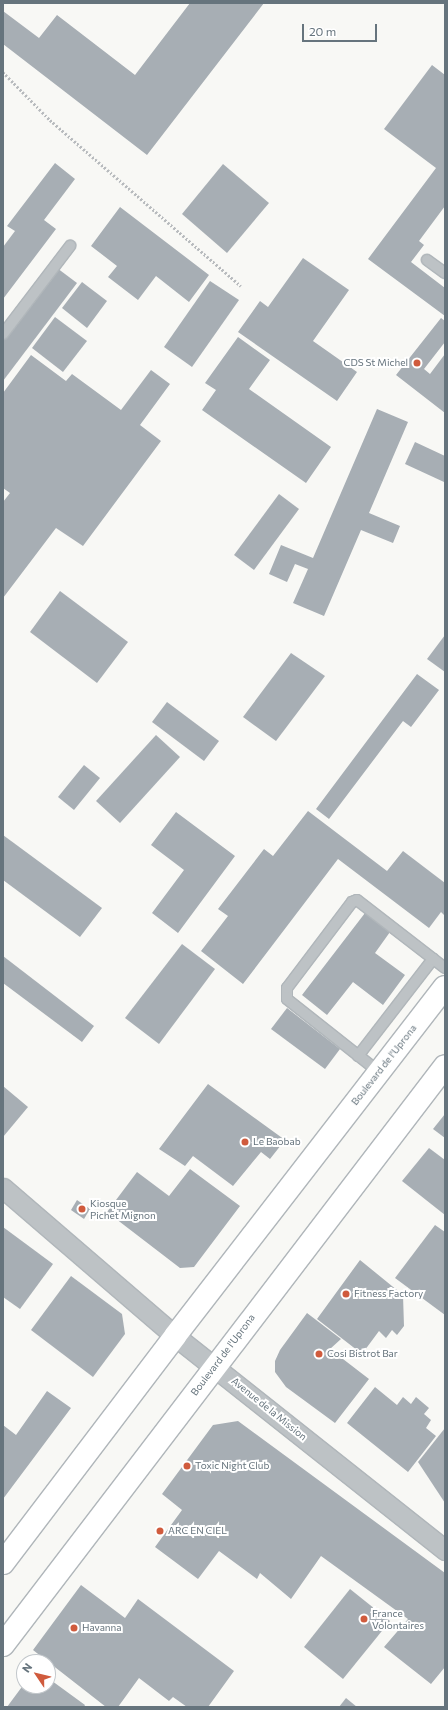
<!DOCTYPE html>
<html>
<head>
<meta charset="utf-8">
<style>
  body { margin:0 }
  #map { position:relative; width:448px; height:1710px; overflow:hidden; background:#f8f8f5; font-family:Commissioner,sans-serif }
  div>[style] { position:absolute }
  .building>* { inset:0; background:#a7aeb4 }
  .path>* { height:2.5px; margin-top:-1.25px; transform-origin:0; background:repeating-linear-gradient(90deg,#b8bbbe 0 2px,transparent 0 4px) }
  .roads { filter:drop-shadow(1px 0 #b0b6ba) drop-shadow(-1px 0 #b0b6ba) drop-shadow(0 1px #b0b6ba) drop-shadow(0 -1px #b0b6ba) }
  .lane>* { height:10px; margin:-5px; padding:0 5px; transform-origin:5px; border-radius:5px; background:#bdc2c5 }
  .street>* { height:19px; margin:-9.5px; padding:0 9.5px; transform-origin:9.5px; border-radius:9.5px; background:#bdc2c5 }
  .secondary>* { height:22px; margin:-11px; padding:0 11px; transform-origin:11px; border-radius:11px; background:#fff }
  .dots>* { width:11px; height:11px; translate:-50% -50%; box-sizing:border-box; border:2px solid #fff; border-radius:50% }
  span { translate:-50% -50%; white-space:nowrap; text-align:center; line-height:1.15; -webkit-text-stroke:4px #fff; paint-order:stroke }
  .poi-label { font-size:10px; color:#66747d }
  .right { translate:-100% -50%; text-align:right }
  .left { translate:0 -50%; text-align:left }
  .street-label { font-size:10px; color:#66747d }
  .frame { position:absolute; inset:0; border:4px solid #66747d; pointer-events:none }
  .north { position:absolute; left:16px; top:1654px; width:40px; height:40px; box-sizing:border-box; background:#fff; border:1px solid #c2c7cb; border-radius:50%; rotate:305deg; font-size:11px; font-weight:700; line-height:16px; text-align:center; color:#66747d }
  .north::after { content:''; display:block; margin:auto; width:14px; height:18px; background:#d05b3d; clip-path:polygon(50% 0,100% 100%,50% 72%,0 100%) }
  .scale { position:absolute; left:302px; top:24px; width:75px; height:18px; box-sizing:border-box; border:2px solid #66747d; border-top:0; padding-left:5px; font-size:12px; line-height:14px; white-space:nowrap; color:#66747d; -webkit-text-stroke:3px #fff; paint-order:stroke }
</style>
</head>
<body>
<div id="map">
  <div class="building">
    <div style="clip-path:polygon(190px 3px,264px 3px,147px 155px,3px 44px,3px 11px,39px 38px,57px 15px,135px 75px)"></div>
    <div style="clip-path:polygon(432px 65px,445px 75px,445px 206px,419px 241px,424px 245px,411px 262px,445px 288px,445px 316px,368px 259px,436px 168px,384px 129px)"></div>
    <div style="clip-path:polygon(55px 163px,75px 179px,44px 220px,56px 229px,3px 299px,3px 247px,15px 231px,7px 226px)"></div>
    <div style="clip-path:polygon(223px 164px,269px 203px,227px 253px,182px 214px)"></div>
    <div style="clip-path:polygon(120px 207px,209px 275px,189px 302px,156px 276px,138px 300px,108px 277px,117px 266px,91px 246px)"></div>
    <div style="clip-path:polygon(303px 258px,349px 290px,313px 341px,357px 372px,337px 401px,238px 332px,260px 301px,268px 307px)"></div>
    <div style="clip-path:polygon(57px 268px,77px 283px,3px 381px,3px 340px)"></div>
    <div style="clip-path:polygon(210px 281px,239px 300px,192px 367px,164px 347px)"></div>
    <div style="clip-path:polygon(82px 282px,107px 301px,87px 328px,62px 308px)"></div>
    <div style="clip-path:polygon(55px 317px,87px 341px,63px 372px,32px 348px)"></div>
    <div style="clip-path:polygon(441px 318px,445px 321px,445px 342px,424px 369px,430px 374px,445px 354px,445px 413px,396px 375px)"></div>
    <div style="clip-path:polygon(238px 337px,270px 360px,249px 389px,331px 447px,306px 483px,202px 410px,216px 390px,205px 383px)"></div>
    <div style="clip-path:polygon(31px 355px,66px 381px,72px 374px,121px 410px,151px 370px,170px 384px,140px 425px,161px 441px,83px 546px,56px 528px,3px 598px,3px 502px,10px 493px,3px 488px,3px 393px)"></div>
    <div style="clip-path:polygon(377px 409px,408px 422px,369px 513px,400px 526px,393px 543px,361px 530px,324px 616px,293px 603px,308px 569px,295px 564px,287px 582px,269px 574px,281px 545px,313px 558px)"></div>
    <div style="clip-path:polygon(415px 442px,445px 456px,444px 482px,405px 464px)"></div>
    <div style="clip-path:polygon(279px 494px,299px 509px,254px 570px,234px 555px)"></div>
    <div style="clip-path:polygon(60px 591px,128px 642px,97px 683px,30px 632px)"></div>
    <div style="clip-path:polygon(445px 635px,445px 672px,427px 659px)"></div>
    <div style="clip-path:polygon(291px 653px,325px 676px,276px 741px,243px 717px)"></div>
    <div style="clip-path:polygon(417px 674px,439px 690px,411px 727px,403px 721px,329px 819px,316px 809px)"></div>
    <div style="clip-path:polygon(167px 702px,219px 741px,204px 761px,152px 722px)"></div>
    <div style="clip-path:polygon(156px 735px,180px 757px,120px 823px,96px 801px)"></div>
    <div style="clip-path:polygon(84px 765px,100px 778px,74px 810px,58px 797px)"></div>
    <div style="clip-path:polygon(308px 811px,387px 871px,403px 851px,445px 883px,445px 916px,441px 912px,429px 928px,338px 859px,243px 984px,201px 951px,228px 916px,218px 909px,264px 849px,273px 856px)"></div>
    <div style="clip-path:polygon(176px 812px,235px 856px,178px 933px,152px 913px,184px 870px,151px 845px)"></div>
    <div style="clip-path:polygon(3px 835px,102px 908px,80px 937px,3px 880px)"></div>
    <div style="clip-path:polygon(365px 913px,390px 932px,375px 953px,405px 975px,383px 1005px,353px 982px,327px 1015px,302px 995px)"></div>
    <div style="clip-path:polygon(182px 944px,215px 969px,159px 1044px,125px 1018px)"></div>
    <div style="clip-path:polygon(3px 956px,94px 1026px,82px 1042px,3px 983px)"></div>
    <div style="clip-path:polygon(287px 1008px,340px 1049px,325px 1069px,271px 1029px)"></div>
    <div style="clip-path:polygon(208px 1084px,285px 1140px,270px 1159px,261px 1152px,233px 1186px,193px 1156px,185px 1166px,159px 1149px)"></div>
    <div style="clip-path:polygon(3px 1086px,28px 1107px,3px 1137px)"></div>
    <div style="clip-path:polygon(445px 1114px,445px 1138px,433px 1129px)"></div>
    <div style="clip-path:polygon(429px 1148px,445px 1160px,445px 1215px,402px 1181px)"></div>
    <div style="clip-path:polygon(190px 1169px,240px 1206px,194px 1267px,180px 1268px,107px 1212px,137px 1172px,169px 1196px)"></div>
    <div style="clip-path:polygon(77px 1200px,90px 1209px,84px 1219px,71px 1210px)"></div>
    <div style="clip-path:polygon(435px 1225px,445px 1232px,445px 1315px,395px 1278px)"></div>
    <div style="clip-path:polygon(3px 1227px,53px 1264px,20px 1309px,3px 1297px)"></div>
    <div style="clip-path:polygon(360px 1260px,403px 1295px,404px 1326px,397px 1335px,392px 1330px,386px 1338px,379px 1331px,362px 1354px,317px 1319px)"></div>
    <div style="clip-path:polygon(71px 1276px,122px 1314px,125px 1334px,93px 1377px,31px 1330px)"></div>
    <div style="clip-path:polygon(307px 1313px,341px 1339px,330px 1349px,369px 1379px,335px 1423px,286px 1387px,275px 1372px,275px 1361px,280px 1350px)"></div>
    <div style="clip-path:polygon(375px 1387px,397px 1405px,403px 1397px,411px 1404px,416px 1397px,429px 1408px,424px 1414px,431px 1420px,426px 1428px,436px 1436px,408px 1472px,347px 1423px)"></div>
    <div style="clip-path:polygon(47px 1391px,71px 1408px,3px 1499px,3px 1425px,16px 1435px)"></div>
    <div style="clip-path:polygon(238px 1421px,445px 1573px,445px 1667px,431px 1684px,384px 1647px,408px 1619px,321px 1556px,291px 1599px,260px 1573px,257px 1579px,219px 1551px,198px 1579px,155px 1547px,182px 1510px,162px 1494px,213px 1425px)"></div>
    <div style="clip-path:polygon(445px 1428px,445px 1503px,418px 1462px)"></div>
    <div style="clip-path:polygon(81px 1585px,125px 1618px,138px 1599px,234px 1671px,208px 1707px,187px 1707px,173px 1697px,169px 1701px,139px 1678px,118px 1707px,106px 1707px,33px 1650px)"></div>
    <div style="clip-path:polygon(350px 1589px,390px 1621px,343px 1679px,304px 1647px)"></div>
    <div style="clip-path:polygon(48px 1678px,85px 1705px,84px 1707px,7px 1707px,24px 1684px,24px 1686px,48px 1686px)"></div>
    <div style="clip-path:polygon(346px 1698px,357px 1707px,339px 1707px)"></div>
  </div>
  <div class="path">
    <div style="left:3px;top:72px;width:67px;rotate:45.6deg"></div>
    <div style="left:50px;top:120px;width:253px;rotate:41deg"></div>
  </div>
  <div class="roads">
    <div class="lane">
      <div style="left:427px;top:260px;width:22px;rotate:36deg"></div>
      <div style="left:3px;top:334px;width:111px;rotate:-52.7deg"></div>
      <div style="left:358px;top:1056px;width:123px;rotate:-52.3deg"></div>
      <div style="left:379px;top:1072px;width:117px;rotate:-141.6deg"></div>
      <div style="left:287px;top:999px;width:11px;rotate:-90deg"></div>
      <div style="left:287px;top:988px;width:108px;rotate:-52.9deg"></div>
      <div style="left:352px;top:902px;width:5px;rotate:-22deg"></div>
      <div style="left:357px;top:900px;width:111px;rotate:37.7deg"></div>
    </div>
    <div class="street">
      <div style="left:3px;top:1188px;width:227px;rotate:40.7deg"></div>
      <div style="left:175px;top:1336px;width:345px;rotate:38.4deg"></div>
    </div>
    <div class="secondary">
      <div style="left:3px;top:1563px;width:285px;rotate:-52.8deg"></div>
      <div style="left:175px;top:1336px;width:441px;rotate:-52.3deg"></div>
      <div style="left:3px;top:1645px;width:728px;rotate:-52.64deg"></div>
    </div>
  </div>
  <div class="dots">
    <div style="left:417px;top:363px;background:#d05b3d"></div>
    <div style="left:245px;top:1142px;background:#d05b3d"></div>
    <div style="left:82px;top:1209px;background:#d05b3d"></div>
    <div style="left:346px;top:1294px;background:#d05b3d"></div>
    <div style="left:319px;top:1354px;background:#d05b3d"></div>
    <div style="left:187px;top:1466px;background:#d05b3d"></div>
    <div style="left:160px;top:1531px;background:#d05b3d"></div>
    <div style="left:364px;top:1619px;background:#d05b3d"></div>
    <div style="left:74px;top:1628px;background:#d05b3d"></div>
  </div>
  <div class="poi-label">
    <span class="right" style="left:408px;top:363px">CDS St Michel</span>
    <span class="left" style="left:253px;top:1142px">Le Baobab</span>
    <span class="left" style="left:90px;top:1209px">Kiosque<br>Pichet Mignon</span>
    <span class="left" style="left:354px;top:1294px">Fitness Factory</span>
    <span class="left" style="left:327px;top:1354px">Cosi Bistrot Bar</span>
    <span class="left" style="left:195px;top:1466px">Toxic Night Club</span>
    <span class="left" style="left:168px;top:1531px">ARC EN CIEL</span>
    <span class="left" style="left:372px;top:1619px">France<br>Volontaires</span>
    <span class="left" style="left:82px;top:1628px">Havanna</span>
  </div>
  <div class="street-label">
    <span style="left:384px;top:1065px;rotate:-52deg">Boulevard de l'Uprona</span>
    <span style="left:223px;top:1355px;rotate:-53deg">Boulevard de l'Uprona</span>
    <span style="left:269px;top:1409px;rotate:39deg">Avenue de la Mission</span>
  </div>
  <div class="frame"></div>
  <div class="north">N</div>
  <div class="scale">20 m</div>
</div>
</body>
</html>
